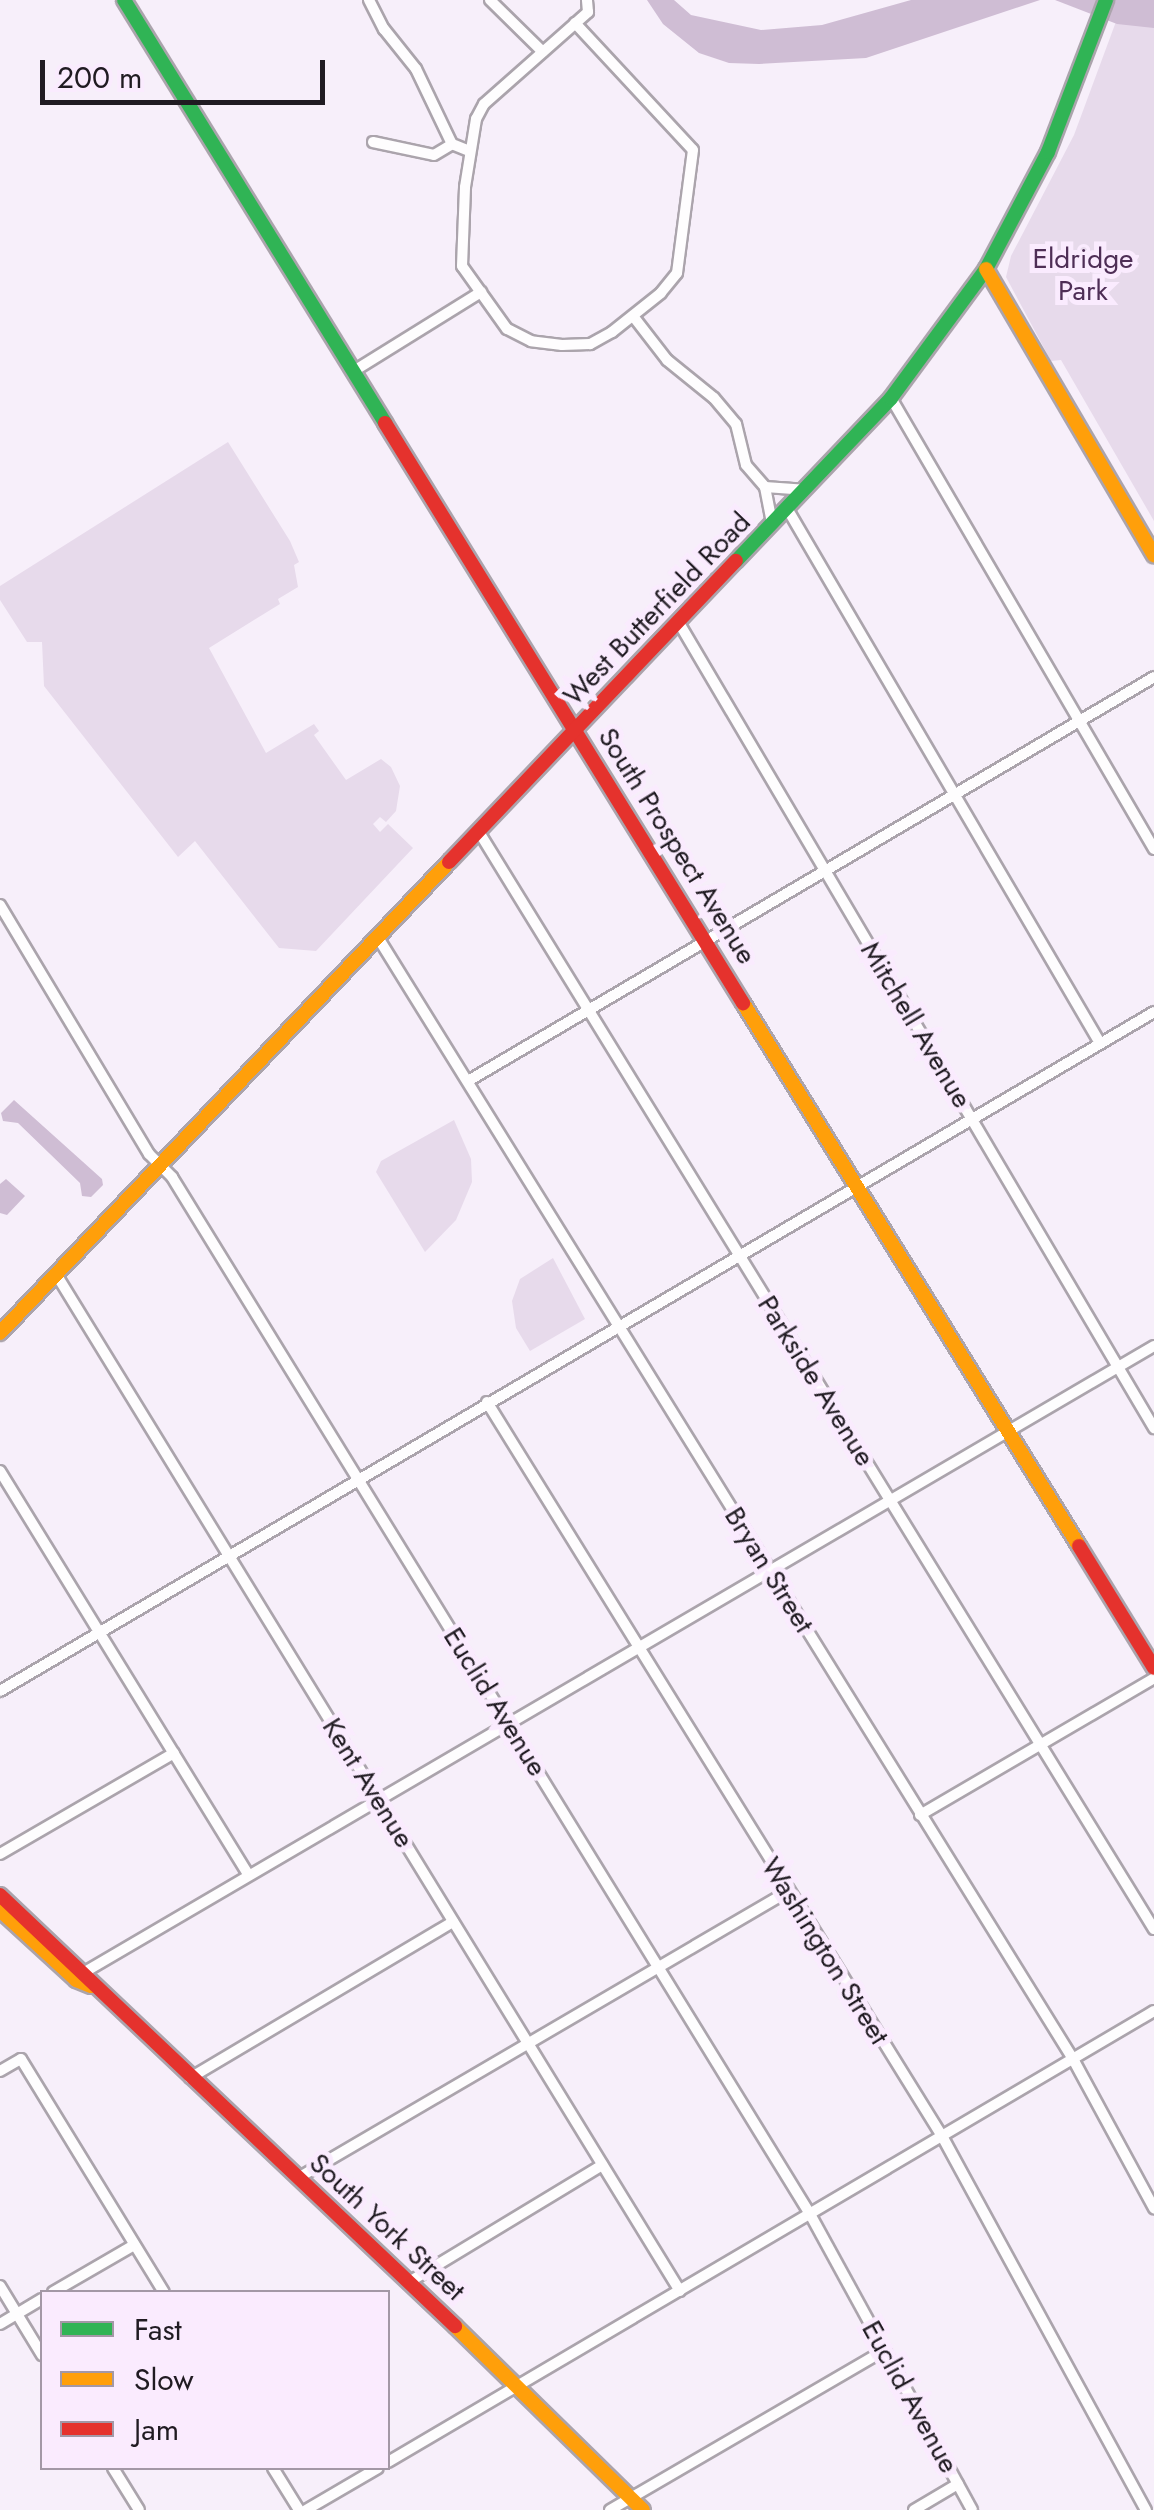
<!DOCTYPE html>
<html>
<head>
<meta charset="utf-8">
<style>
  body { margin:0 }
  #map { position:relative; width:1154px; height:2510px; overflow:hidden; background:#f7effa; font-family:Jost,sans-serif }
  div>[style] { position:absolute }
  .green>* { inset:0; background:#e7daeb }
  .water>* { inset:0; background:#cfbdd4 }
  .roads { filter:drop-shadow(2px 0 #aba4ac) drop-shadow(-2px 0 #aba4ac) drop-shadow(0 2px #aba4ac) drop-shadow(0 -2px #aba4ac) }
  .street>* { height:10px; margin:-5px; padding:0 5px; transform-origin:5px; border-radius:5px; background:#fefdfe }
  .fast>* { height:14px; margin:-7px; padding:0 7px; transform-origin:7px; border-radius:7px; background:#30b455 }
  .slow>* { height:14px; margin:-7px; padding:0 7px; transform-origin:7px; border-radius:7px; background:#ff9f0a }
  .jam>* { height:14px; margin:-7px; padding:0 7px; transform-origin:7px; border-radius:7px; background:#e5322d }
  span { translate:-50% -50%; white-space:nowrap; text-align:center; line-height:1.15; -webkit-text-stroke:10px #faebfe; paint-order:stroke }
  .park-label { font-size:28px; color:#4e2e56 }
  .street-label { font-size:28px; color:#201b22 }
  .legend { position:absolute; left:40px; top:2290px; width:350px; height:180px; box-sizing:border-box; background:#faebfe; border:2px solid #a398a6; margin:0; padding:12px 18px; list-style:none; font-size:30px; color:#201b22 }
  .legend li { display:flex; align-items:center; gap:20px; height:50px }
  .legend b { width:50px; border:2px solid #a398a6 }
  .scale { position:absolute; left:40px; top:60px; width:285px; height:45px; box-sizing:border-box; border:5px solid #201b22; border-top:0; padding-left:12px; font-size:30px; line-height:35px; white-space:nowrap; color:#201b22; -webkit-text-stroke:8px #faebfe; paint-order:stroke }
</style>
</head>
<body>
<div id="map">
  <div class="green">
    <div style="clip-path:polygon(1124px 0,1154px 0,1154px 521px,1061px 360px,1051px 361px,1006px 277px,1011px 256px,1074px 135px)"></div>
    <div style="clip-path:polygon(228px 442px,290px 541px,299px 562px,294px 565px,298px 587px,278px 599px,280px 604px,209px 648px,266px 753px,314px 724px,319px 731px,314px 735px,346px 780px,381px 759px,391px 767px,400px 786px,396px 811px,386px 822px,380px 817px,373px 824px,380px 832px,388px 824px,413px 848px,316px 951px,279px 948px,195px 841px,178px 857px,44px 686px,42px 642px,27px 642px,0 600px,0 586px)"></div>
    <div style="clip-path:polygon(454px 1120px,471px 1159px,472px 1182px,456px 1220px,425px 1252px,376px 1172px,381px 1161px)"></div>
    <div style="clip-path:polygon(553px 1258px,585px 1319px,530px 1351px,516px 1328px,512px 1301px,520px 1279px)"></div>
  </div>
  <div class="water">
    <div style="clip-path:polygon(647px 0,674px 0,691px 15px,761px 30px,822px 25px,911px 0,1040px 0,866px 58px,759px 64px,729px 63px,699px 53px,663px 24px)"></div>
    <div style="clip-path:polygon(1055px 0,1154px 0,1154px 28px,1117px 24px)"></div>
    <div style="clip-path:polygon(14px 1100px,102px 1179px,103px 1185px,91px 1197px,82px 1196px,80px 1183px,18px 1123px,3px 1121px,1px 1113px)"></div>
    <div style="clip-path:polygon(6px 1179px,25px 1196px,7px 1215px,0 1213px,0 1184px)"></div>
  </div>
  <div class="roads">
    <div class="street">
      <div style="left:369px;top:0;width:33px;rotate:63deg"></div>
      <div style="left:384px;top:29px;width:51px;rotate:51.3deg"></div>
      <div style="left:416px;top:69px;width:83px;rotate:64.4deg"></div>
      <div style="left:452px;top:144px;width:18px;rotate:22deg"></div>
      <div style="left:490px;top:0;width:74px;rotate:44.5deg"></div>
      <div style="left:575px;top:23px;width:173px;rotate:47.1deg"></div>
      <div style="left:693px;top:150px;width:124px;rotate:97.4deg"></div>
      <div style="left:677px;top:273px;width:26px;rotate:129deg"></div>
      <div style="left:661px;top:293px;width:63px;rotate:141.5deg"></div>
      <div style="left:612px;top:332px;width:25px;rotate:151deg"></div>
      <div style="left:590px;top:344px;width:28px;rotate:178deg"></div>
      <div style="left:562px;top:345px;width:31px;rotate:-173deg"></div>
      <div style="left:531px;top:341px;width:27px;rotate:-153deg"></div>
      <div style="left:507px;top:329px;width:77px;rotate:-125.5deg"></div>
      <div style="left:462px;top:266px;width:79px;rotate:-87.8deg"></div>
      <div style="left:465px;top:187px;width:69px;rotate:-80.8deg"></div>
      <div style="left:476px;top:119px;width:17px;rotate:-62deg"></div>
      <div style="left:484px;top:104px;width:139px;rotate:-41.5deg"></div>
      <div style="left:588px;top:12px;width:12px;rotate:-95deg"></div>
      <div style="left:373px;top:142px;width:62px;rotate:12deg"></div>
      <div style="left:434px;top:155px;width:21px;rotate:-31deg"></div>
      <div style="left:633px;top:316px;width:56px;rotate:52.3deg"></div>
      <div style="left:667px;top:360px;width:60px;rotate:39deg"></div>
      <div style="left:714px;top:398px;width:34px;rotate:50deg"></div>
      <div style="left:736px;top:424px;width:42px;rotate:76.3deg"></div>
      <div style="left:746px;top:465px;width:29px;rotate:49deg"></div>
      <div style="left:765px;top:487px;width:38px;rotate:79deg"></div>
      <div style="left:352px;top:372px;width:152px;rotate:-31.8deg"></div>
      <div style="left:891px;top:398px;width:522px;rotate:59.75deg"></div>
      <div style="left:765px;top:487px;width:39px;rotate:4deg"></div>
      <div style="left:788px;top:510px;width:618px;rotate:59.66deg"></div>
      <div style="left:679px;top:623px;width:935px;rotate:59.46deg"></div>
      <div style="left:479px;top:832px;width:1288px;rotate:58.4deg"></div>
      <div style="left:0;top:905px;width:290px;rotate:59.1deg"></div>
      <div style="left:149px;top:1154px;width:33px;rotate:45deg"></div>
      <div style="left:172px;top:1177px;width:1218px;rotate:58.4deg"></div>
      <div style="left:810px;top:2214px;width:337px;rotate:61.3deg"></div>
      <div style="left:377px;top:936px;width:1321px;rotate:58.21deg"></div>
      <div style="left:1073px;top:2059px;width:170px;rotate:61.5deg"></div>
      <div style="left:468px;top:1081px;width:796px;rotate:-30.49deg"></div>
      <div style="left:56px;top:1274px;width:1193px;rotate:58.47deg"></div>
      <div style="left:487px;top:1402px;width:864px;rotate:58.21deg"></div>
      <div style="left:942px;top:2136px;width:426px;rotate:61.4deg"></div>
      <div style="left:0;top:1471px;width:473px;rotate:58.4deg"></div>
      <div style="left:0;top:1691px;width:1339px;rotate:-30.47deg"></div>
      <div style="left:920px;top:1815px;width:271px;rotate:-30.3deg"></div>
      <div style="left:0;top:1854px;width:201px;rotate:-30.1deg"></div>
      <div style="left:83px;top:1973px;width:1241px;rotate:-30.35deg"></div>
      <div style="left:0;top:2071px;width:24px;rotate:-30deg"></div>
      <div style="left:21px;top:2059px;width:273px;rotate:58.5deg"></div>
      <div style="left:190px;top:2078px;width:306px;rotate:-30.7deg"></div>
      <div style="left:298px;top:2178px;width:566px;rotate:-30.32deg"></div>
      <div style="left:409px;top:2282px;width:226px;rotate:-31.2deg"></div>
      <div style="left:0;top:2286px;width:81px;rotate:58.7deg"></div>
      <div style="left:53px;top:2292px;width:94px;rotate:-30.1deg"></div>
      <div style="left:0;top:2324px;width:49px;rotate:-30.8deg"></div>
      <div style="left:388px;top:2462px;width:889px;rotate:-30.49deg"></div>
      <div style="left:113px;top:2468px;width:49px;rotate:58.2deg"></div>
      <div style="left:273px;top:2468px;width:49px;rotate:58.2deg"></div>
      <div style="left:306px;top:2510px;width:83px;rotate:-30.3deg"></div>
      <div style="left:610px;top:2510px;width:318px;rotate:-30.2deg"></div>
      <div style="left:914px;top:2510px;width:51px;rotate:-30.6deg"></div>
    </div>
    <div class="fast">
      <div style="left:124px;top:0;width:497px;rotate:58.3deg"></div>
      <div style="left:736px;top:561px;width:225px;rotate:-46.4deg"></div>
      <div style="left:891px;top:398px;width:160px;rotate:-53.6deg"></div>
      <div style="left:986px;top:269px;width:132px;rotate:-62.1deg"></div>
      <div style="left:1048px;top:152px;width:163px;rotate:-69.1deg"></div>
    </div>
    <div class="slow">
      <div style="left:986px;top:269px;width:332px;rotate:59.6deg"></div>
      <div style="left:743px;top:1003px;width:639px;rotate:58.25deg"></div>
      <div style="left:0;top:1333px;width:651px;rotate:-46.37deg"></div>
      <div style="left:0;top:1910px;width:103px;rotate:42.6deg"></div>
      <div style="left:76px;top:1980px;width:16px;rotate:22deg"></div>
      <div style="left:455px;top:2326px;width:263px;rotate:44.4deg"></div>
    </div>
    <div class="jam">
      <div style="left:385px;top:423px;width:682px;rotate:58.32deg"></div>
      <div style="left:449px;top:862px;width:416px;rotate:-46.4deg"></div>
      <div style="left:1079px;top:1546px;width:143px;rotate:58.4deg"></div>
      <div style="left:0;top:1895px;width:627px;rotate:43.45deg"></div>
    </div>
  </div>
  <div class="park-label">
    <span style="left:1083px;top:275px">Eldridge<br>Park</span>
  </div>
  <div class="street-label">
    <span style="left:657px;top:609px;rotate:-46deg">West Butterfield Road</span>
    <span style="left:677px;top:846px;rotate:58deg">South Prospect Avenue</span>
    <span style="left:916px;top:1025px;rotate:59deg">Mitchell Avenue</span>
    <span style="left:816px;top:1381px;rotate:58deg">Parkside Avenue</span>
    <span style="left:769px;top:1570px;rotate:58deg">Bryan Street</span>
    <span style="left:495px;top:1702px;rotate:58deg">Euclid Avenue</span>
    <span style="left:368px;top:1783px;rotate:58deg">Kent Avenue</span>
    <span style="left:825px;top:1951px;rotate:58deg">Washington Street</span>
    <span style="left:387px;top:2227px;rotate:43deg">South York Street</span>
    <span style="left:910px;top:2397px;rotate:61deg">Euclid Avenue</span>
  </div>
  <ul class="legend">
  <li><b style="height:12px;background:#30b455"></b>Fast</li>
  <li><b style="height:12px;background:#ff9f0a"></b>Slow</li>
  <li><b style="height:12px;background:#e5322d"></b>Jam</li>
  </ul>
  <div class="scale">200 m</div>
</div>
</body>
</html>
